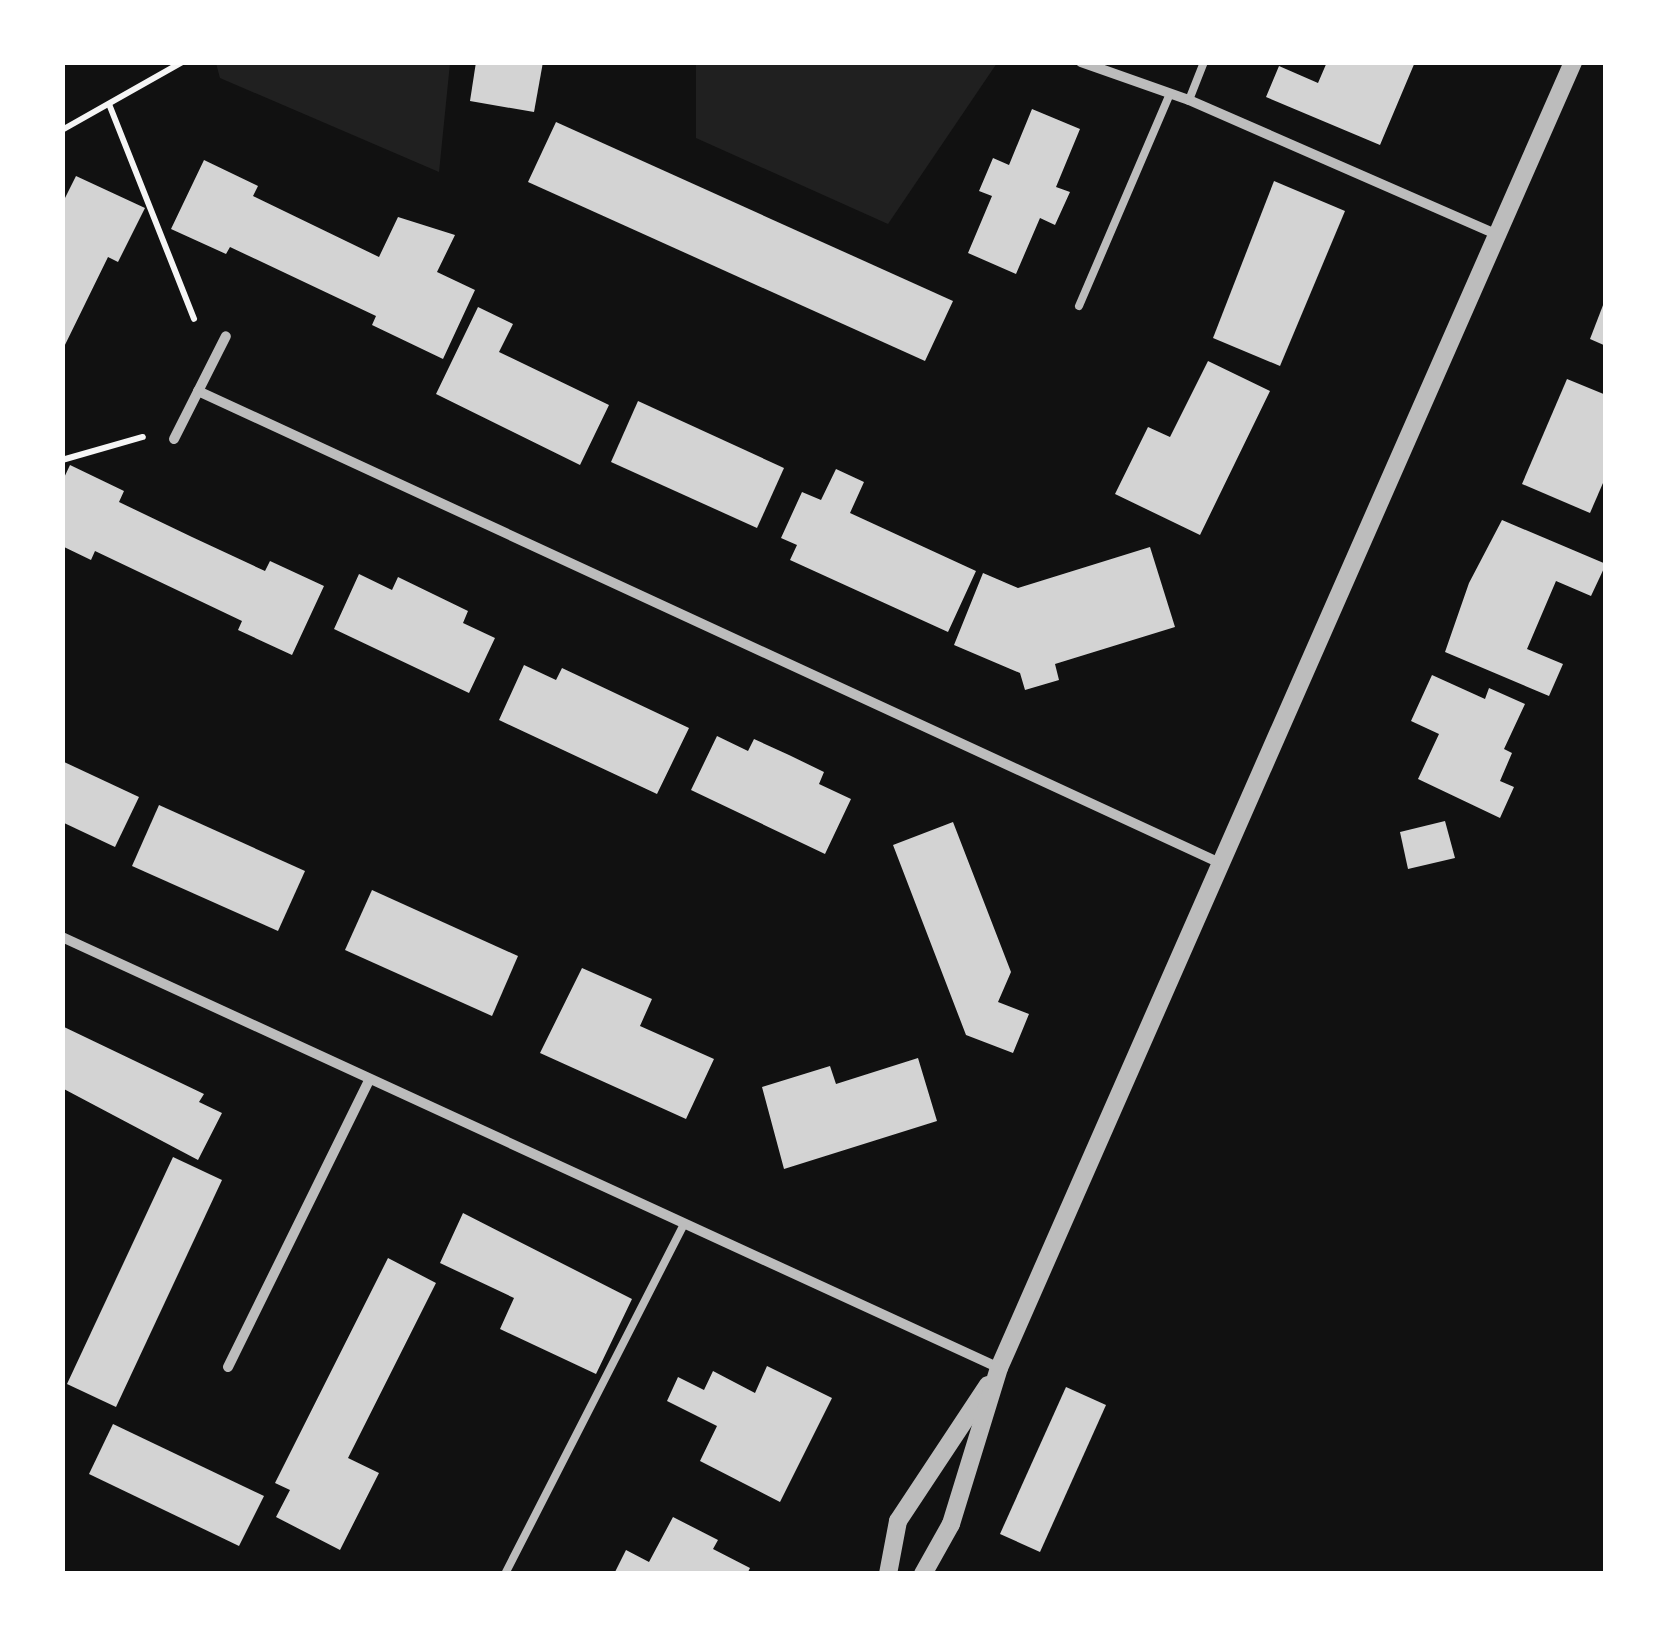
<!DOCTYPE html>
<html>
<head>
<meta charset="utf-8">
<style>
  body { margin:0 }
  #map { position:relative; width:1668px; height:1636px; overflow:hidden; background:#111; font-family:"Asap Condensed",sans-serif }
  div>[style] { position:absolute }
  .green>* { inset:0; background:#202020 }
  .building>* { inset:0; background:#d3d3d3 }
  .path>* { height:6px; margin:-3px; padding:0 3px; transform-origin:3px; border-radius:3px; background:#f5f5f5 }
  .service>* { height:8px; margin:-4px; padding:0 4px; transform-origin:4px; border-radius:4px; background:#bcbcbc }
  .minor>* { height:10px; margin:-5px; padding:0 5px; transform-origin:5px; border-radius:5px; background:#bcbcbc }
  .tertiary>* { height:18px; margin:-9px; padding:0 9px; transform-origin:9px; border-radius:9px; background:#bcbcbc }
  span { translate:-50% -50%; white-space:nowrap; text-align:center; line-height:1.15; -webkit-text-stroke:10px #fff; paint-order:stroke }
  .frame { position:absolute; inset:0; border:65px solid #fff; pointer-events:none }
</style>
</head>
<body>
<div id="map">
  <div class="green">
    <div style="clip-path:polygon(216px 63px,450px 63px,439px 172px,220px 78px)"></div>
    <div style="clip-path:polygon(696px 63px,696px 62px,997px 63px,888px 224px,696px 138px)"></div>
  </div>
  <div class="building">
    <div style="clip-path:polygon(476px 62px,543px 62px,534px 112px,470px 101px)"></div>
    <div style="clip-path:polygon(1327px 62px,1415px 62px,1380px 145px,1266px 97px,1279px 66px,1318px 83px)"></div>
    <div style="clip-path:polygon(1032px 109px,1080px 129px,1056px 187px,1070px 192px,1055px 225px,1040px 218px,1016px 274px,968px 253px,992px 196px,979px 191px,993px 158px,1009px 165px)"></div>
    <div style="clip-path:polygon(556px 122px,953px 301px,925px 361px,528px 182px)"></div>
    <div style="clip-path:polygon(204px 160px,258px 186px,253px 196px,379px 257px,398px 217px,455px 235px,437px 272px,475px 290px,443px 359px,372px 325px,376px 316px,230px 247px,226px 254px,171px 229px)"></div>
    <div style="clip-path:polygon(76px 176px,145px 208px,118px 262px,108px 257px,62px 351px,62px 204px)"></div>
    <div style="clip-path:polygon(1274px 181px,1345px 211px,1280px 366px,1213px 338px)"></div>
    <div style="clip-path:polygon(1605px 300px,1606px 300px,1606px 346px,1590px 339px)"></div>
    <div style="clip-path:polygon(478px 307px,513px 324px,499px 352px,609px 405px,580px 465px,436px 394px)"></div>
    <div style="clip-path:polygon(1208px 361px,1270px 391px,1200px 535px,1115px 494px,1148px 427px,1170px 437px)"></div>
    <div style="clip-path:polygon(1567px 379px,1606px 395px,1606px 476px,1590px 513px,1522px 484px)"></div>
    <div style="clip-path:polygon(638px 401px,784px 468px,757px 528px,611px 462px)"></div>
    <div style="clip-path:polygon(70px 465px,124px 491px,119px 502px,192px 537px,265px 571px,270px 561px,324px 586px,292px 655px,238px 630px,242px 621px,95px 551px,91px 560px,62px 546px,62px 482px)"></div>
    <div style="clip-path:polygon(836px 469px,864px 482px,850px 513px,976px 571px,948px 632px,790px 560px,797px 545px,781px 538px,802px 492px,821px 500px)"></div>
    <div style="clip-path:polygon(1502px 520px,1606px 564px,1591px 596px,1556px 581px,1527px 649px,1563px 664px,1549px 696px,1445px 652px,1469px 583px)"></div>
    <div style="clip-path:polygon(1150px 547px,1175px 627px,1055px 664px,1059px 680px,1025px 690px,1020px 673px,954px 645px,983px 573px,1018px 588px)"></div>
    <div style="clip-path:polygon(359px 574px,392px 590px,398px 577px,468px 611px,463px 623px,495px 638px,469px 693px,334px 629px)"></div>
    <div style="clip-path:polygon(524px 665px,556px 680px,562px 668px,689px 728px,657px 794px,499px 720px)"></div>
    <div style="clip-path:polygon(1432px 675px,1485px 699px,1489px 688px,1525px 704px,1504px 749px,1512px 753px,1500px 781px,1514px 787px,1500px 818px,1418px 779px,1439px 734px,1411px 721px)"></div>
    <div style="clip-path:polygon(717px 736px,748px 751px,754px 739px,789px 755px,824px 772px,819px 784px,851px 799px,825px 854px,691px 790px)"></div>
    <div style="clip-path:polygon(62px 761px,139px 797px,115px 847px,62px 822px)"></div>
    <div style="clip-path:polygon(159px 805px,305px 871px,278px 931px,132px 866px)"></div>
    <div style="clip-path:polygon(1445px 821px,1455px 858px,1408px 869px,1400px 832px)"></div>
    <div style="clip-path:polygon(953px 822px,1011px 972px,998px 1002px,1029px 1014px,1013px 1053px,966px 1035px,893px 845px)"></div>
    <div style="clip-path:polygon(372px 890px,518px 956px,492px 1016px,345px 950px)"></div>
    <div style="clip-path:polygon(582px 968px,652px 999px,640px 1026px,714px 1059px,686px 1119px,540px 1053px)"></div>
    <div style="clip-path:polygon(62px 1026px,204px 1094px,199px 1102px,222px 1113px,198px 1160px,62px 1088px)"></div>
    <div style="clip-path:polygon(918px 1058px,937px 1121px,784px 1169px,762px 1087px,830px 1066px,836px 1084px)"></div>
    <div style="clip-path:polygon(173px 1157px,222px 1180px,116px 1407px,67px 1384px)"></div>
    <div style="clip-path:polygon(463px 1213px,632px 1299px,596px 1374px,500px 1329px,514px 1298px,440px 1263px)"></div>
    <div style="clip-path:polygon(388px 1258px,436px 1283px,348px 1458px,379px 1473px,340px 1550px,276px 1517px,290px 1490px,275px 1483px)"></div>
    <div style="clip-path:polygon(767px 1366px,832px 1398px,780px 1502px,700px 1461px,717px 1426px,667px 1401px,678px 1377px,704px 1390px,713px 1371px,755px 1393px)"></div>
    <div style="clip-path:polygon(1066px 1387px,1106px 1405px,1040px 1552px,1000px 1534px)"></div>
    <div style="clip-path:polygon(113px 1424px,264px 1496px,239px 1546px,89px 1474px)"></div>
    <div style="clip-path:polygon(673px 1517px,718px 1540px,713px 1549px,750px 1568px,747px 1574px,614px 1574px,626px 1550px,649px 1562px)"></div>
  </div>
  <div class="path">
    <div style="left:109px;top:104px;width:231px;rotate:68.4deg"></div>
    <div style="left:62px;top:130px;width:138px;rotate:-29.5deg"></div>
    <div style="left:62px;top:460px;width:84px;rotate:-15.9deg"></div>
  </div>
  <div class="service">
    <div style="left:1189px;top:100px;width:41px;rotate:-68.5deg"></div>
    <div style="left:1079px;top:306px;width:231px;rotate:-66.8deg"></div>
    <div style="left:505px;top:1574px;width:391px;rotate:-62.9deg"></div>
  </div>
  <div class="minor">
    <div style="left:1081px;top:62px;width:114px;rotate:19.4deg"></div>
    <div style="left:1189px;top:100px;width:339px;rotate:23.6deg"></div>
    <div style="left:198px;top:391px;width:1128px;rotate:24.79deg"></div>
    <div style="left:174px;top:439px;width:115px;rotate:-63.2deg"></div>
    <div style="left:62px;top:937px;width:1031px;rotate:24.7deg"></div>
    <div style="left:228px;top:1367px;width:320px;rotate:-63.8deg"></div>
  </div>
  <div class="tertiary">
    <div style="left:888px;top:1574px;width:54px;rotate:-79.3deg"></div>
    <div style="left:898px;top:1521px;width:163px;rotate:-56.5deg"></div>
    <div style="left:923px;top:1574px;width:57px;rotate:-60.8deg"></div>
    <div style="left:951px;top:1524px;width:163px;rotate:-72.9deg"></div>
    <div style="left:999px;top:1368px;width:1427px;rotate:-66.27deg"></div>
  </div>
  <div class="frame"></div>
</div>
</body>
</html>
